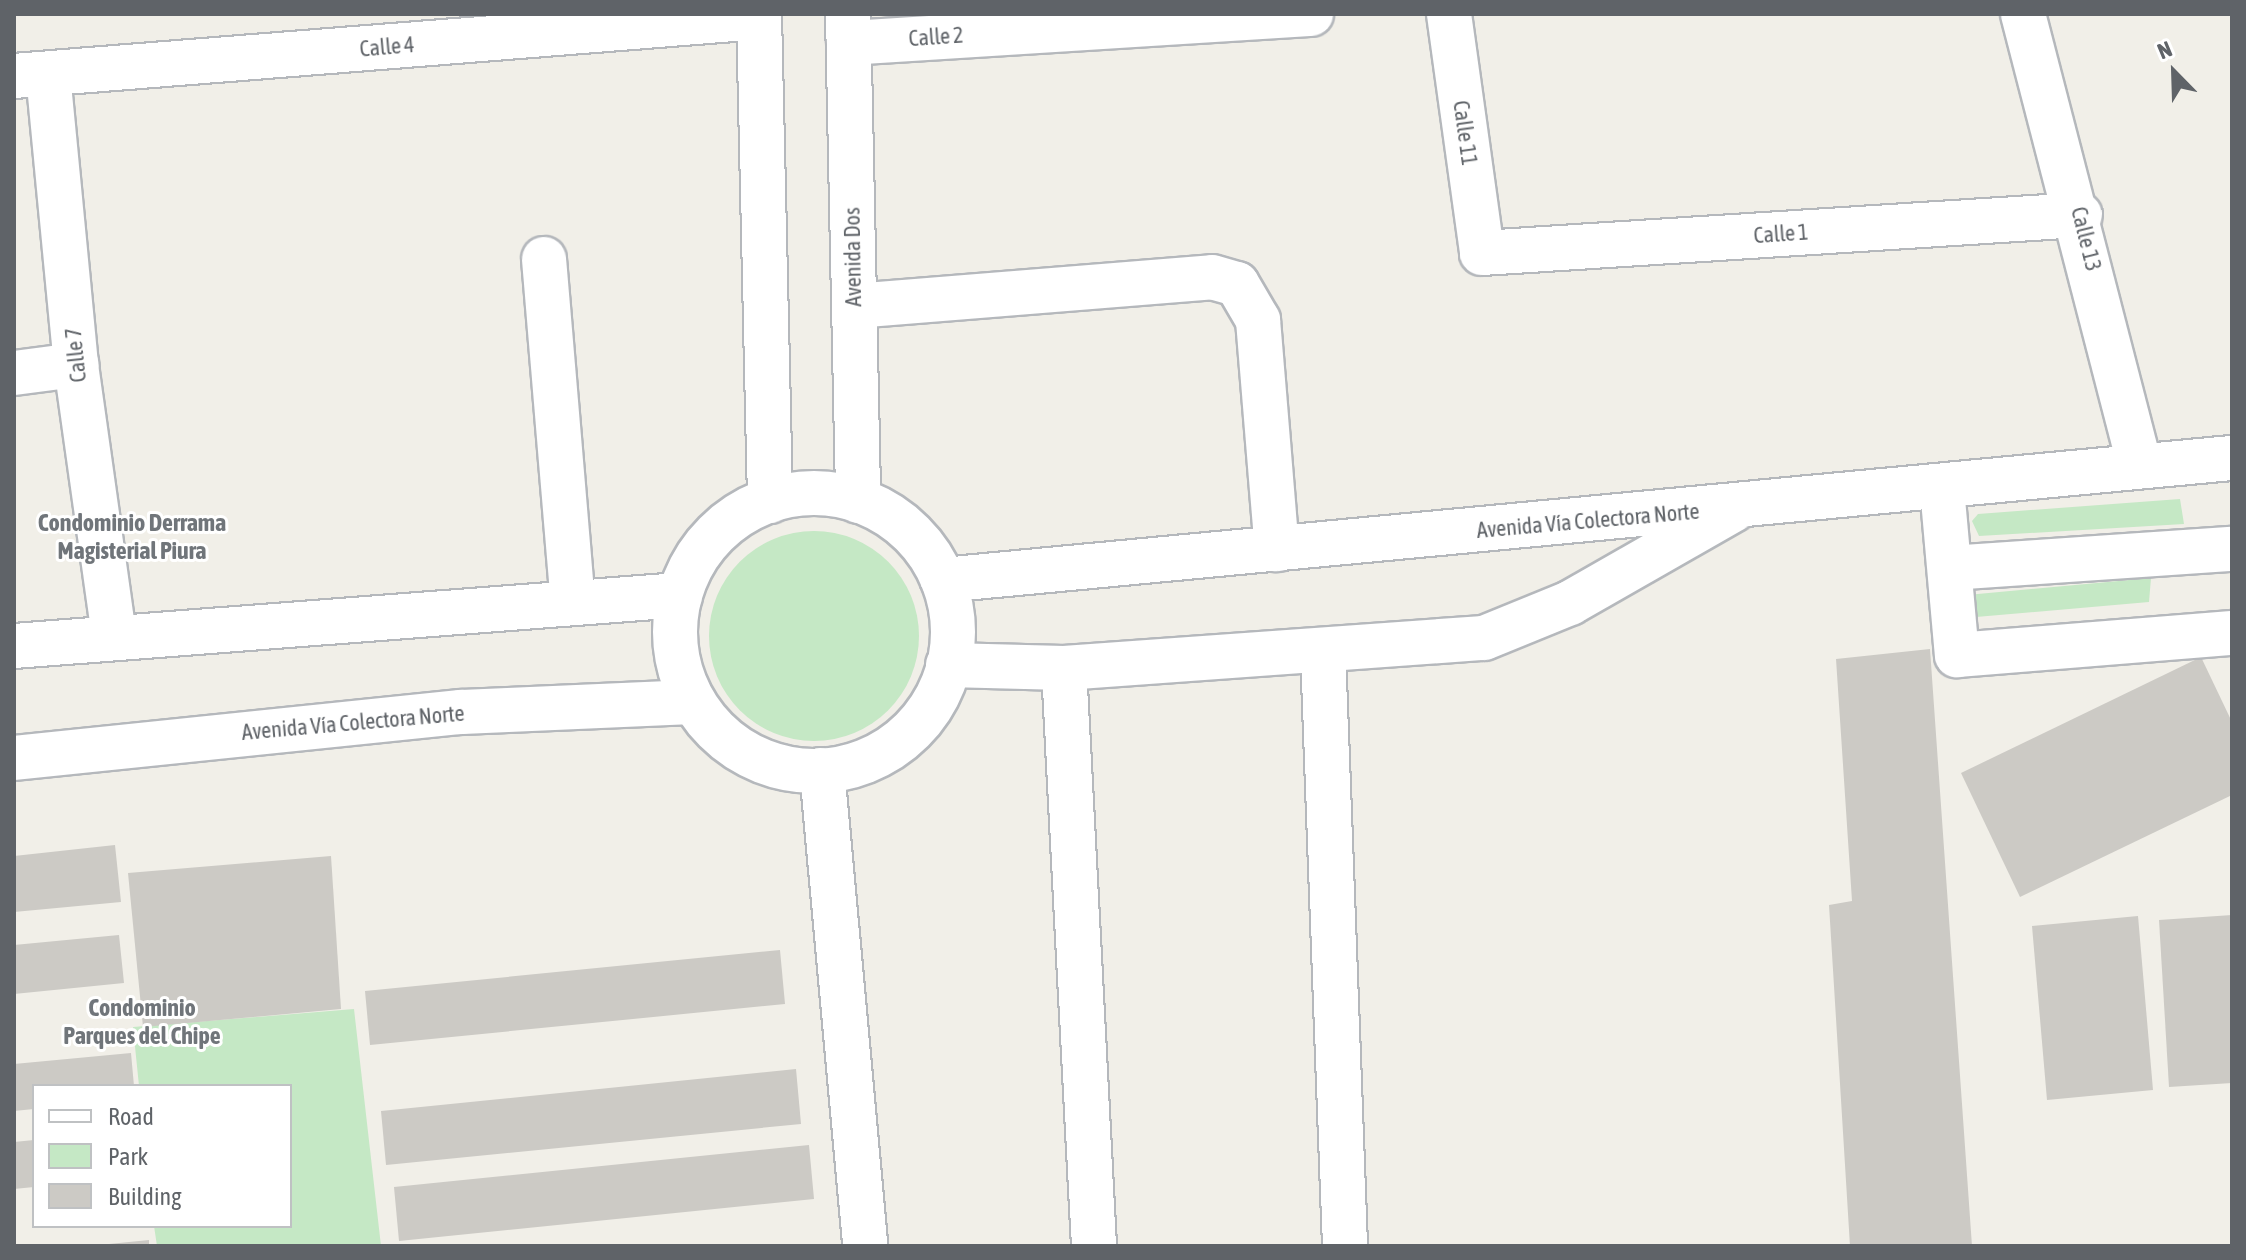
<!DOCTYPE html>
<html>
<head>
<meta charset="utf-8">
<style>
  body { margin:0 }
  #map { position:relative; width:2246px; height:1260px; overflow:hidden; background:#f1efe8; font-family:"Asap Condensed",sans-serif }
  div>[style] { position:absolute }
  .green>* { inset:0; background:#c5e8c5 }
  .round { border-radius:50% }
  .building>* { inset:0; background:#cccac5 }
  .roads { filter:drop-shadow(2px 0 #b5b8bc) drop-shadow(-2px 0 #b5b8bc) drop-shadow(0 2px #b5b8bc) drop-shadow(0 -2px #b5b8bc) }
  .minor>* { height:44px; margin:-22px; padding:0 22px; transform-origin:22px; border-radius:22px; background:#fff }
  .minor>.ring { margin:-22px; padding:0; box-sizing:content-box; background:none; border:44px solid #fff; border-radius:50% }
  span { translate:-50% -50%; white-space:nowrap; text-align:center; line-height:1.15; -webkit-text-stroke:6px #fff; paint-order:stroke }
  .street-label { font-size:22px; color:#5f6368 }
  .neighbourhood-label { font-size:24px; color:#70757a; font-weight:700 }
  .frame { position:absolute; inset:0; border:16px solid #5f6368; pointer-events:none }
  .legend { position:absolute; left:32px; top:1084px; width:260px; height:144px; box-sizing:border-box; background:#fff; border:2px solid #bfc1c3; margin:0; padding:10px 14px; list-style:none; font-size:24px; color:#5f6368 }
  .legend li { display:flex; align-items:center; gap:16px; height:40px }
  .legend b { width:40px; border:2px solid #bfc1c3 }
  .north { position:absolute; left:2134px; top:32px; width:80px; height:80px; -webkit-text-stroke:6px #fff; paint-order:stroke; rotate:337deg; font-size:22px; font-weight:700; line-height:32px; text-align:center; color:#5f6368 }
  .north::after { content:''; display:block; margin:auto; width:28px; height:36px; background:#5f6368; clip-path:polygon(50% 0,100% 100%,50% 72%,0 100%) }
</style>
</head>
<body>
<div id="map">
  <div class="green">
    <div style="clip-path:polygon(2180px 499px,2184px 524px,1979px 536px,1972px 521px,1978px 514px)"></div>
    <div class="round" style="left:709px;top:531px;width:210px;height:210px"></div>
    <div style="clip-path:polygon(2151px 578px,2149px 602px,1976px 617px,1967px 595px)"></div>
    <div style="clip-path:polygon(354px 1009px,381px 1246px,157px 1246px,154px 1226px,290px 1226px,290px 1086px,139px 1086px,133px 1027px)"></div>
  </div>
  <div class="building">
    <div style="clip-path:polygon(1930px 649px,1972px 1246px,1850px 1246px,1829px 905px,1852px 901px,1836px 659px)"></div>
    <div style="clip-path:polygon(2201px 657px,2232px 722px,2232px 795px,2020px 897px,1961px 773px)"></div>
    <div style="clip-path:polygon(115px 845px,121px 902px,14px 912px,14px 856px)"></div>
    <div style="clip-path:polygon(331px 856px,341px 1009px,143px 1027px,128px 873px)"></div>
    <div style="clip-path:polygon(2232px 915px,2232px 1083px,2169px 1087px,2159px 920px)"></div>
    <div style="clip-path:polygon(2138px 916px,2153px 1090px,2047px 1100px,2032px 926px)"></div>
    <div style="clip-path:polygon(119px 935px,124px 983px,14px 994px,14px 945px)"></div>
    <div style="clip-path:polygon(780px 950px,785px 1004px,370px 1045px,365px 991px)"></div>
    <div style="clip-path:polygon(131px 1053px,134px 1086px,34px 1086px,34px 1109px,14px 1111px,14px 1064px)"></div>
    <div style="clip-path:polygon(796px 1069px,801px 1124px,386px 1165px,381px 1111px)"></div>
    <div style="clip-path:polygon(34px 1140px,34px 1187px,14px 1189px,14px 1142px)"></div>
    <div style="clip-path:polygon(809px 1145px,814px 1199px,399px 1241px,394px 1187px)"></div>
    <div style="clip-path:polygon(149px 1240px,149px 1246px,109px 1246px,109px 1244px)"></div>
  </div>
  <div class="roads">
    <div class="minor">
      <div style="left:759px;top:14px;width:487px;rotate:88.7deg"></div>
      <div style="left:848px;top:14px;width:487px;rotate:88.8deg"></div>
      <div style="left:1449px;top:14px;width:241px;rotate:82.1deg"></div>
      <div style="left:1482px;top:253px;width:599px;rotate:-3.64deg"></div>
      <div style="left:2023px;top:14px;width:467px;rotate:75.5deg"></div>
      <div style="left:849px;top:43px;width:463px;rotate:-3.6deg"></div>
      <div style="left:48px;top:74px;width:292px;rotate:84.5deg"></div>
      <div style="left:76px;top:365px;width:272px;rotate:82deg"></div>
      <div style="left:14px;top:76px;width:747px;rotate:-4.53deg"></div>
      <div style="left:544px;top:259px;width:344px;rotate:85.2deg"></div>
      <div style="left:854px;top:306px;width:359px;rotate:-4.6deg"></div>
      <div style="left:1212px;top:277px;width:26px;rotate:16deg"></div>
      <div style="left:1237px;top:284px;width:42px;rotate:59.7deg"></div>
      <div style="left:1258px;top:320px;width:230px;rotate:85.3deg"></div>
      <div style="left:14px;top:373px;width:63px;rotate:-7.4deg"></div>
      <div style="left:1942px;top:488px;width:168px;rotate:84.9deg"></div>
      <div style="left:1957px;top:655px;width:276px;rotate:-4.6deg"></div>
      <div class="ring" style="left:675px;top:493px;width:234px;height:234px"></div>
      <div style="left:1950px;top:568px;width:283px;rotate:-3.9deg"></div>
      <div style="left:943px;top:580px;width:1295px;rotate:-5.41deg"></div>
      <div style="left:14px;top:646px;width:668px;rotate:-4.38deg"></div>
      <div style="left:1323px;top:651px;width:595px;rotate:87.88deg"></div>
      <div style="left:948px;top:665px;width:116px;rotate:1.5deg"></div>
      <div style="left:1064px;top:668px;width:421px;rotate:-4.1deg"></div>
      <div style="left:1484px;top:638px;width:93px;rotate:-22.1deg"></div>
      <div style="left:1570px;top:603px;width:188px;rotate:-29.7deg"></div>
      <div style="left:1064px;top:668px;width:579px;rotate:87.03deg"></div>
      <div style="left:14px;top:758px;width:449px;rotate:-5.9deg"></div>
      <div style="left:461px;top:712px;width:232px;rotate:-2.5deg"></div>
      <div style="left:822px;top:770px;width:478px;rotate:84.8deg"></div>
    </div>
  </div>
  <div class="street-label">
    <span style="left:936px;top:37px;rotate:-4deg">Calle 2</span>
    <span style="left:387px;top:47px;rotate:-5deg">Calle 4</span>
    <span style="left:1465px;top:133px;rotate:82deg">Calle 11</span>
    <span style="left:1781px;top:234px;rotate:-4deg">Calle 1</span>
    <span style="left:2086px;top:239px;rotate:76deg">Calle 13</span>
    <span style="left:853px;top:257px;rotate:-91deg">Avenida Dos</span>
    <span style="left:76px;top:355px;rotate:-96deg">Calle 7</span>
    <span style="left:1588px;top:521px;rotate:-5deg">Avenida Vía Colectora Norte</span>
    <span style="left:353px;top:723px;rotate:-5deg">Avenida Vía Colectora Norte</span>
  </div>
  <div class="neighbourhood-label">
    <span style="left:132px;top:537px">Condominio Derrama<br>Magisterial Piura</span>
    <span style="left:142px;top:1022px">Condominio<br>Parques del Chipe</span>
  </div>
  <div class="frame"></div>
  <ul class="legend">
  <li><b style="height:10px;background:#fff"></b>Road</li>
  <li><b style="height:22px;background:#c5e8c5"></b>Park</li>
  <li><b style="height:22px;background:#cccac5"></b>Building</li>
  </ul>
  <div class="north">N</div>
</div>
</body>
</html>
